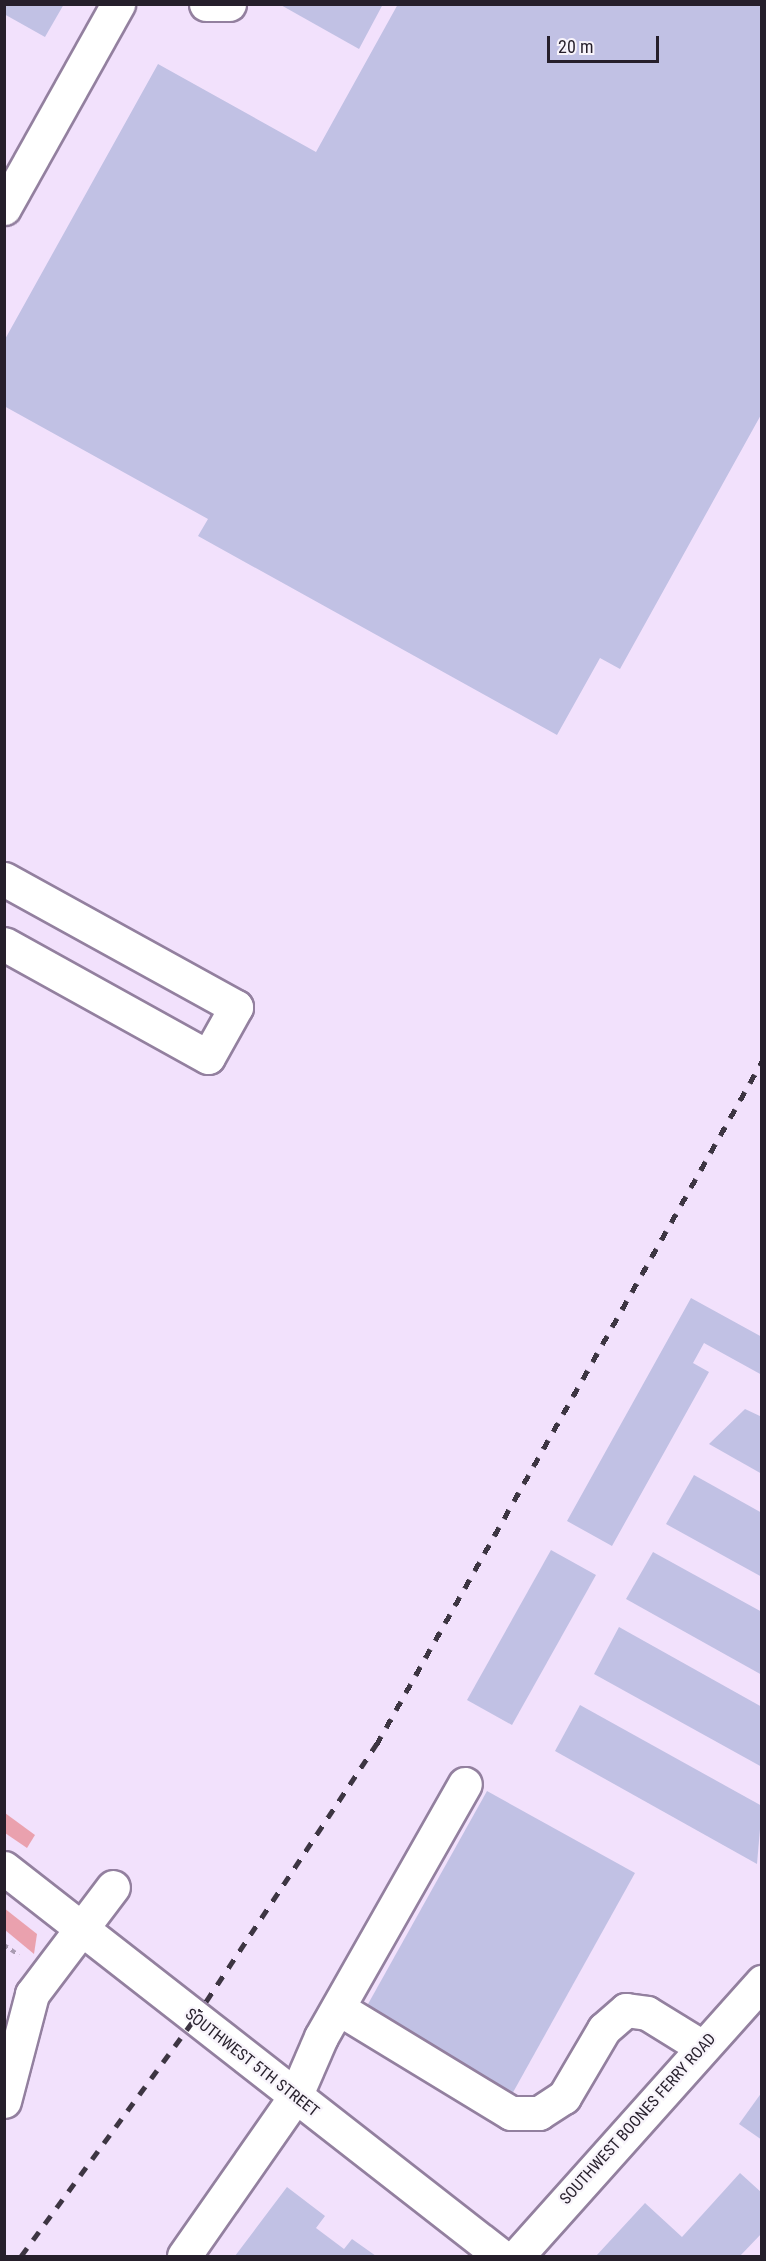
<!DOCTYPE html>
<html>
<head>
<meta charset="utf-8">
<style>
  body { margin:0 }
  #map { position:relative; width:766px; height:2261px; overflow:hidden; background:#f2e1fc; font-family:"Roboto Condensed",sans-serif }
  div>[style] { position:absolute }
  .green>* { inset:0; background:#eaa1ae }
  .building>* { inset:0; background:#c1c1e4 }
  .path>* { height:4px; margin-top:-2px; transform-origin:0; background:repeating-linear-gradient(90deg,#a99bb1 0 4.5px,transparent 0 9px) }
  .roads { filter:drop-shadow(2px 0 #93809f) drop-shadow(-2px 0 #93809f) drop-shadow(0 2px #93809f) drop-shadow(0 -2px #93809f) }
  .minor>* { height:33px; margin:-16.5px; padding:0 16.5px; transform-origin:16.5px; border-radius:16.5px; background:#fff }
  .rail>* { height:4.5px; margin-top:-2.25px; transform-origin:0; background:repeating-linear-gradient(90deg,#3d3542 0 10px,transparent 0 20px) }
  span { translate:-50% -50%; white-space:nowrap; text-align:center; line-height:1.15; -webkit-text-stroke:4.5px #f8f4fb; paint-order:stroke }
  .street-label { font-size:16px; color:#261f2b }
  .frame { position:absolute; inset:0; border:6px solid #261f2b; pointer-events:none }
  .scale { position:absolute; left:547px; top:36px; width:112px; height:27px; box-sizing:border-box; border:3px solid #261f2b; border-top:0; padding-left:8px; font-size:18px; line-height:21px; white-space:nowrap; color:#261f2b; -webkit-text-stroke:4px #f8f4fb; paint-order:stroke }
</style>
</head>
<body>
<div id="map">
  <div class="green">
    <div style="clip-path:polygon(5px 1813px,35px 1835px,27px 1848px,5px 1833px)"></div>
    <div style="clip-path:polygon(4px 1908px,37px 1934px,34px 1954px,5px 1930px)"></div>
  </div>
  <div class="building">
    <div style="clip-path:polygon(4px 4px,64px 4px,45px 37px,4px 14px)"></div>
    <div style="clip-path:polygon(279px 4px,383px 4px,359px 49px)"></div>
    <div style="clip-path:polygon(398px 4px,762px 4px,762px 413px,620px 669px,600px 658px,557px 735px,198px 536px,208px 519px,4px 406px,4px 341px,158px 64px,316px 152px)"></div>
    <div style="clip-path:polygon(691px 1298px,762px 1337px,762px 1375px,704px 1343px,693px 1363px,709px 1372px,612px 1546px,567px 1521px)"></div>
    <div style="clip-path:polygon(745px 1409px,762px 1417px,762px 1474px,709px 1444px)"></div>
    <div style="clip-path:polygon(694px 1475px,762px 1513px,762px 1577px,666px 1524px)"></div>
    <div style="clip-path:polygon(551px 1550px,596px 1575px,512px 1725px,467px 1700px)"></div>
    <div style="clip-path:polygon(653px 1552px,762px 1612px,762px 1675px,626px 1599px)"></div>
    <div style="clip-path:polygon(619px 1627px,762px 1707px,762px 1767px,594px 1674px)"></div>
    <div style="clip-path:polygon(580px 1705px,762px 1806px,757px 1864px,555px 1751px)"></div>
    <div style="clip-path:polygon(487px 1791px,635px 1873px,511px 2096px,363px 2013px)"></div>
    <div style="clip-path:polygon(762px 2092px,762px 2140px,739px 2124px)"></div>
    <div style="clip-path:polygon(740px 2173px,762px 2193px,762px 2233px,740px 2256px,596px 2256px,645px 2203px,682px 2237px)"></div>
    <div style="clip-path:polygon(287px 2187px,325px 2216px,316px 2228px,344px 2249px,352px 2239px,376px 2256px,235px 2256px)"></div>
  </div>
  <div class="path">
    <div style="left:4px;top:1945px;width:18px;rotate:34deg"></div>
  </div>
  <div class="roads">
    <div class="minor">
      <div style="left:206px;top:4px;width:23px"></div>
      <div style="left:4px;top:208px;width:234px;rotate:-60.8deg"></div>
      <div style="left:4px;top:879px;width:265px;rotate:28.9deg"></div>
      <div style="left:236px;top:1007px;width:57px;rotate:119.2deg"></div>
      <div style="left:208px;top:1057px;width:233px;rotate:-151deg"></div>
      <div style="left:4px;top:1868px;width:631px;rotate:37.98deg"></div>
      <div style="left:338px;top:2008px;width:202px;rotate:31.3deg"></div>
      <div style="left:511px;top:2113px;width:28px"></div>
      <div style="left:539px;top:2113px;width:30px;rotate:-33deg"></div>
      <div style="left:564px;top:2097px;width:79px;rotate:-59.5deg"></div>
      <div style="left:604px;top:2029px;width:29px;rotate:-41deg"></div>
      <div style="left:626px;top:2010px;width:21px;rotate:8deg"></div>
      <div style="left:647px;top:2013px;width:65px;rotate:31.7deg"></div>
      <div style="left:4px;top:2101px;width:111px;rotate:-75.3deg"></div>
      <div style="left:32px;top:1994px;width:134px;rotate:-52.9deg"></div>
      <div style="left:184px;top:2256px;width:194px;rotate:-55.1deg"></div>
      <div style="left:295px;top:2097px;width:65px;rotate:-66.6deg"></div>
      <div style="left:321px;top:2037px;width:291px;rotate:-60.4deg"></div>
      <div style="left:517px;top:2256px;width:368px;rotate:-48.2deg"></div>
    </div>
  </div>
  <div class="rail">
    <div style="left:21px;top:2256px;width:295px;rotate:-53.8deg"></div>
    <div style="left:195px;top:2018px;width:328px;rotate:-56.5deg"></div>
    <div style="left:376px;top:1745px;width:785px;rotate:-60.56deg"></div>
  </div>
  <div class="street-label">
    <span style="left:252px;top:2063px;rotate:38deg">SOUTHWEST 5TH STREET</span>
    <span style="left:638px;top:2119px;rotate:-48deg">SOUTHWEST BOONES FERRY ROAD</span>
  </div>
  <div class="frame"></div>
  <div class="scale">20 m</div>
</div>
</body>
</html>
